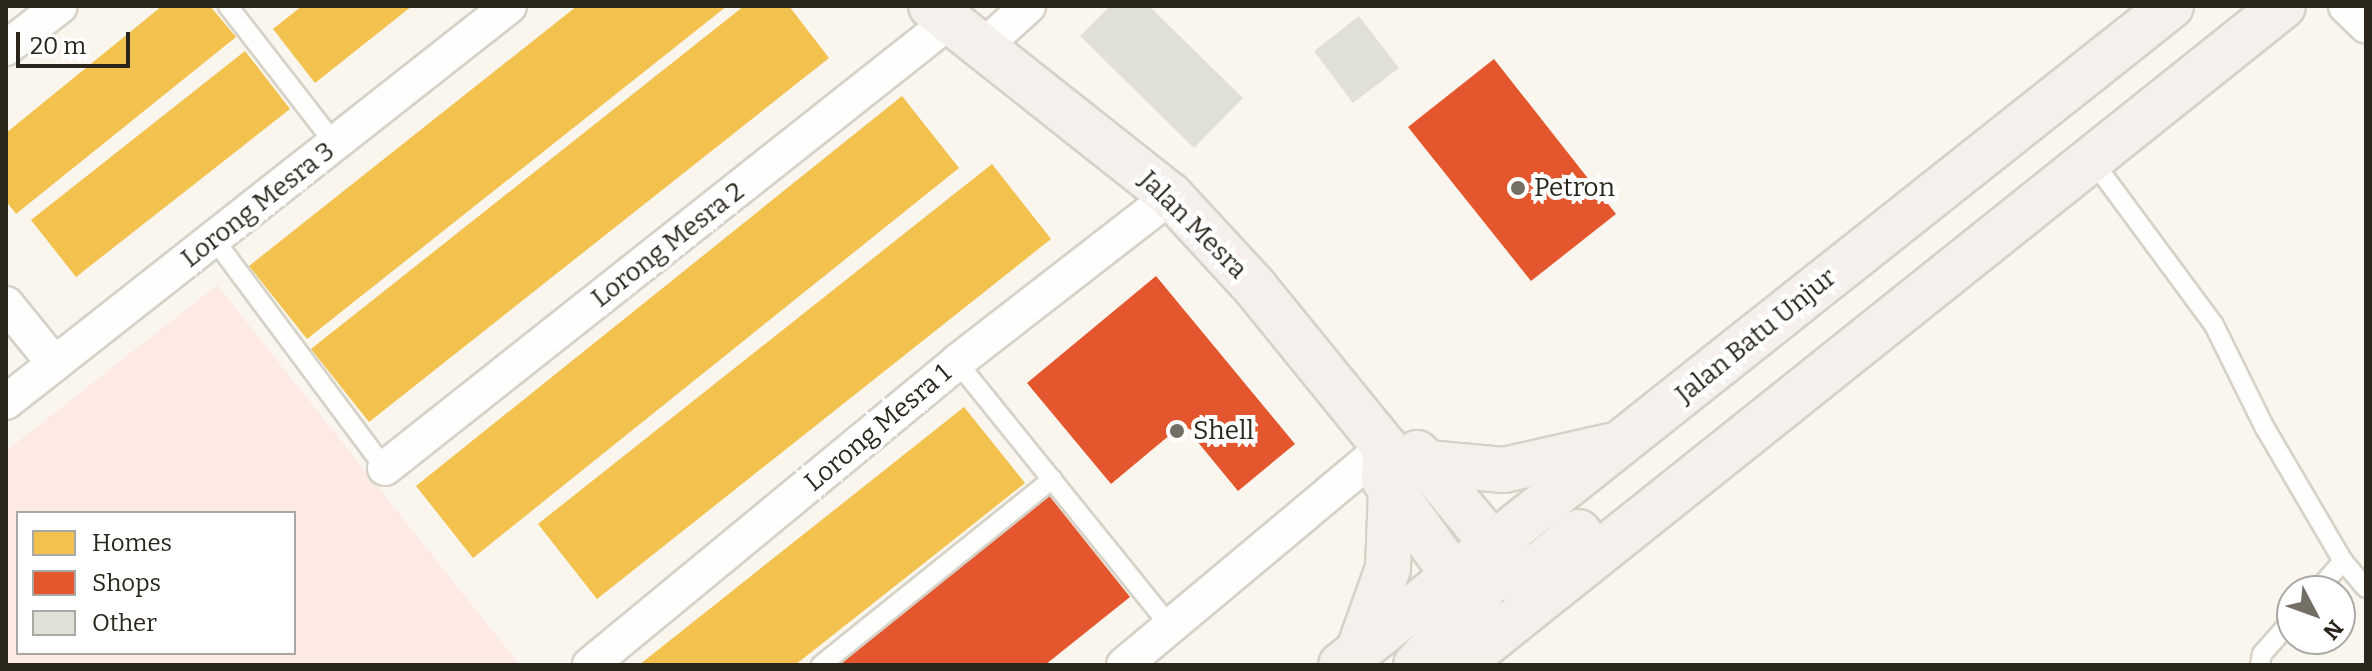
<!DOCTYPE html>
<html>
<head>
<meta charset="utf-8">
<style>
  body { margin:0 }
  #map { position:relative; width:2372px; height:671px; overflow:hidden; background:#faf6ed; font-family:Bitter,serif }
  div>[style] { position:absolute }
  .green>* { inset:0; background:#fdeae4 }
  .homes>* { inset:0; background:#f2c14e }
  .shops>* { inset:0; background:#e4572e }
  .building>* { inset:0; background:#e1e0d7 }
  .roads { filter:drop-shadow(2px 0 #d6d2c8) drop-shadow(-2px 0 #d6d2c8) drop-shadow(0 2px #d6d2c8) drop-shadow(0 -2px #d6d2c8) }
  .lane>* { height:18px; margin:-9px; padding:0 9px; transform-origin:9px; border-radius:9px; background:#fefefc }
  .street>* { height:34px; margin:-17px; padding:0 17px; transform-origin:17px; border-radius:17px; background:#fefefc }
  .secondary>* { height:44px; margin:-22px; padding:0 22px; transform-origin:22px; border-radius:22px; background:#f5f0eb }
  .dots>* { width:22px; height:22px; translate:-50% -50%; box-sizing:border-box; border:4px solid #fff; border-radius:50% }
  span { translate:-50% -50%; white-space:nowrap; text-align:center; line-height:1.15; -webkit-text-stroke:8px #fff; paint-order:stroke }
  .poi-label { font-size:26px; color:#2a261c }
  .left { translate:0 -50%; text-align:left }
  .street-label { font-size:26px; color:#2a261c }
  .frame { position:absolute; inset:0; border:8px solid #2a261c; pointer-events:none }
  .legend { position:absolute; left:16px; top:511px; width:280px; height:144px; box-sizing:border-box; background:#fff; border:2px solid #aaa8a4; margin:0; padding:10px 14px; list-style:none; font-size:24px; color:#2a261c }
  .legend li { display:flex; align-items:center; gap:16px; height:40px }
  .legend b { width:40px; border:2px solid #aaa8a4 }
  .north { position:absolute; left:2276px; top:575px; width:80px; height:80px; box-sizing:border-box; background:#fff; border:2px solid #aaa8a4; border-radius:50%; rotate:131deg; font-size:22px; font-weight:700; line-height:32px; text-align:center; color:#2a261c }
  .north::after { content:''; display:block; margin:auto; width:28px; height:36px; background:#736f65; clip-path:polygon(50% 0,100% 100%,50% 72%,0 100%) }
  .scale { position:absolute; left:16px; top:32px; width:114px; height:36px; box-sizing:border-box; border:4px solid #2a261c; border-top:0; padding-left:10px; font-size:24px; line-height:28px; white-space:nowrap; color:#2a261c; -webkit-text-stroke:6px #fff; paint-order:stroke }
</style>
</head>
<body>
<div id="map">
  <div class="green">
    <div style="clip-path:polygon(evenodd,217px 285px,520px 665px,6px 665px,6px 451px,217px 285px,18px 513px,294px 513px,294px 653px,18px 653px,18px 513px)"></div>
  </div>
  <div class="homes">
    <div style="clip-path:polygon(162px 6px,210px 6px,236px 37px,16px 214px,6px 201px,6px 133px)"></div>
    <div style="clip-path:polygon(302px 6px,412px 6px,315px 83px,273px 29px)"></div>
    <div style="clip-path:polygon(577px 6px,727px 6px,307px 339px,249px 266px)"></div>
    <div style="clip-path:polygon(744px 6px,789px 6px,829px 58px,369px 422px,311px 349px)"></div>
    <div style="clip-path:polygon(245px 51px,290px 109px,76px 277px,31px 220px)"></div>
    <div style="clip-path:polygon(902px 96px,959px 168px,473px 558px,416px 486px)"></div>
    <div style="clip-path:polygon(992px 164px,1051px 239px,597px 599px,538px 524px)"></div>
    <div style="clip-path:polygon(964px 407px,1025px 483px,942px 549px,795px 665px,639px 665px)"></div>
  </div>
  <div class="shops">
    <div style="clip-path:polygon(1494px 59px,1616px 214px,1531px 281px,1408px 127px)"></div>
    <div style="clip-path:polygon(1156px 276px,1295px 444px,1238px 491px,1183px 424px,1111px 484px,1027px 383px)"></div>
    <div style="clip-path:polygon(1047px 493px,1130px 597px,1045px 665px,832px 665px)"></div>
  </div>
  <div class="building">
    <div style="clip-path:polygon(1110px 6px,1149px 6px,1243px 98px,1194px 148px,1080px 36px)"></div>
    <div style="clip-path:polygon(1359px 16px,1399px 68px,1353px 103px,1314px 51px)"></div>
  </div>
  <div class="roads">
    <div class="lane">
      <div style="left:228px;top:6px;width:175px;rotate:52.2deg"></div>
      <div style="left:2092px;top:160px;width:205px;rotate:53.5deg"></div>
      <div style="left:2214px;top:325px;width:115px;rotate:63.7deg"></div>
      <div style="left:2265px;top:428px;width:154px;rotate:59.6deg"></div>
      <div style="left:2343px;top:561px;width:35px;rotate:50deg"></div>
      <div style="left:214px;top:239px;width:286px;rotate:53.3deg"></div>
      <div style="left:957px;top:362px;width:341px;rotate:51.1deg"></div>
      <div style="left:2317px;top:591px;width:40px;rotate:-49deg"></div>
      <div style="left:821px;top:665px;width:297px;rotate:-38.8deg"></div>
      <div style="left:2260px;top:665px;width:11px;rotate:-80deg"></div>
      <div style="left:2262px;top:654px;width:45px;rotate:-48.6deg"></div>
    </div>
    <div class="street">
      <div style="left:2346px;top:6px;width:28px;rotate:44deg"></div>
      <div style="left:983px;top:47px;width:61px;rotate:-42.3deg"></div>
      <div style="left:6px;top:48px;width:68px;rotate:-37.9deg"></div>
      <div style="left:6px;top:304px;width:77px;rotate:50.8deg"></div>
      <div style="left:6px;top:402px;width:640px;rotate:-38.21deg"></div>
      <div style="left:385px;top:468px;width:720px;rotate:-38.35deg"></div>
      <div style="left:590px;top:665px;width:476px;rotate:-39.5deg"></div>
      <div style="left:957px;top:362px;width:271px;rotate:-37.8deg"></div>
      <div style="left:1124px;top:665px;width:340px;rotate:-39.9deg"></div>
    </div>
    <div class="secondary">
      <div style="left:931px;top:6px;width:306px;rotate:38.4deg"></div>
      <div style="left:1171px;top:196px;width:122px;rotate:47.3deg"></div>
      <div style="left:1254px;top:286px;width:208px;rotate:50.9deg"></div>
      <div style="left:1385px;top:447px;width:32px;rotate:92deg"></div>
      <div style="left:1384px;top:479px;width:121px;rotate:54.1deg"></div>
      <div style="left:1455px;top:577px;width:31px;rotate:7deg"></div>
      <div style="left:1486px;top:581px;width:29px;rotate:-12deg"></div>
      <div style="left:1514px;top:575px;width:30px;rotate:-23deg"></div>
      <div style="left:1542px;top:563px;width:48px;rotate:-40deg"></div>
      <div style="left:1417px;top:453px;width:122px;rotate:50.3deg"></div>
      <div style="left:1427px;top:463px;width:77px;rotate:5.2deg"></div>
      <div style="left:1504px;top:470px;width:109px;rotate:-12.8deg"></div>
      <div style="left:1358px;top:652px;width:89px;rotate:-70.3deg"></div>
      <div style="left:1388px;top:568px;width:79px;rotate:-87.8deg"></div>
      <div style="left:1341px;top:665px;width:1060px;rotate:-38.45deg"></div>
      <div style="left:1416px;top:665px;width:91px;rotate:-46.3deg"></div>
      <div style="left:1479px;top:599px;width:44px;rotate:-72.8deg"></div>
      <div style="left:1459px;top:665px;width:1055px;rotate:-38.65deg"></div>
    </div>
  </div>
  <div class="dots">
    <div style="left:1518px;top:188px;background:#736f65"></div>
    <div style="left:1177px;top:431px;background:#736f65"></div>
  </div>
  <div class="poi-label">
    <span class="left" style="left:1534px;top:188px">Petron</span>
    <span class="left" style="left:1193px;top:431px">Shell</span>
  </div>
  <div class="street-label">
    <span style="left:258px;top:205px;rotate:-38deg">Lorong Mesra 3</span>
    <span style="left:1193px;top:225px;rotate:45deg">Jalan Mesra</span>
    <span style="left:668px;top:245px;rotate:-38deg">Lorong Mesra 2</span>
    <span style="left:1756px;top:336px;rotate:-39deg">Jalan Batu Unjur</span>
    <span style="left:878px;top:428px;rotate:-40deg">Lorong Mesra 1</span>
  </div>
  <div class="frame"></div>
  <ul class="legend">
  <li><b style="height:22px;background:#f2c14e"></b>Homes</li>
  <li><b style="height:22px;background:#e4572e"></b>Shops</li>
  <li><b style="height:22px;background:#e1e0d7"></b>Other</li>
  </ul>
  <div class="north">N</div>
  <div class="scale">20 m</div>
</div>
</body>
</html>
